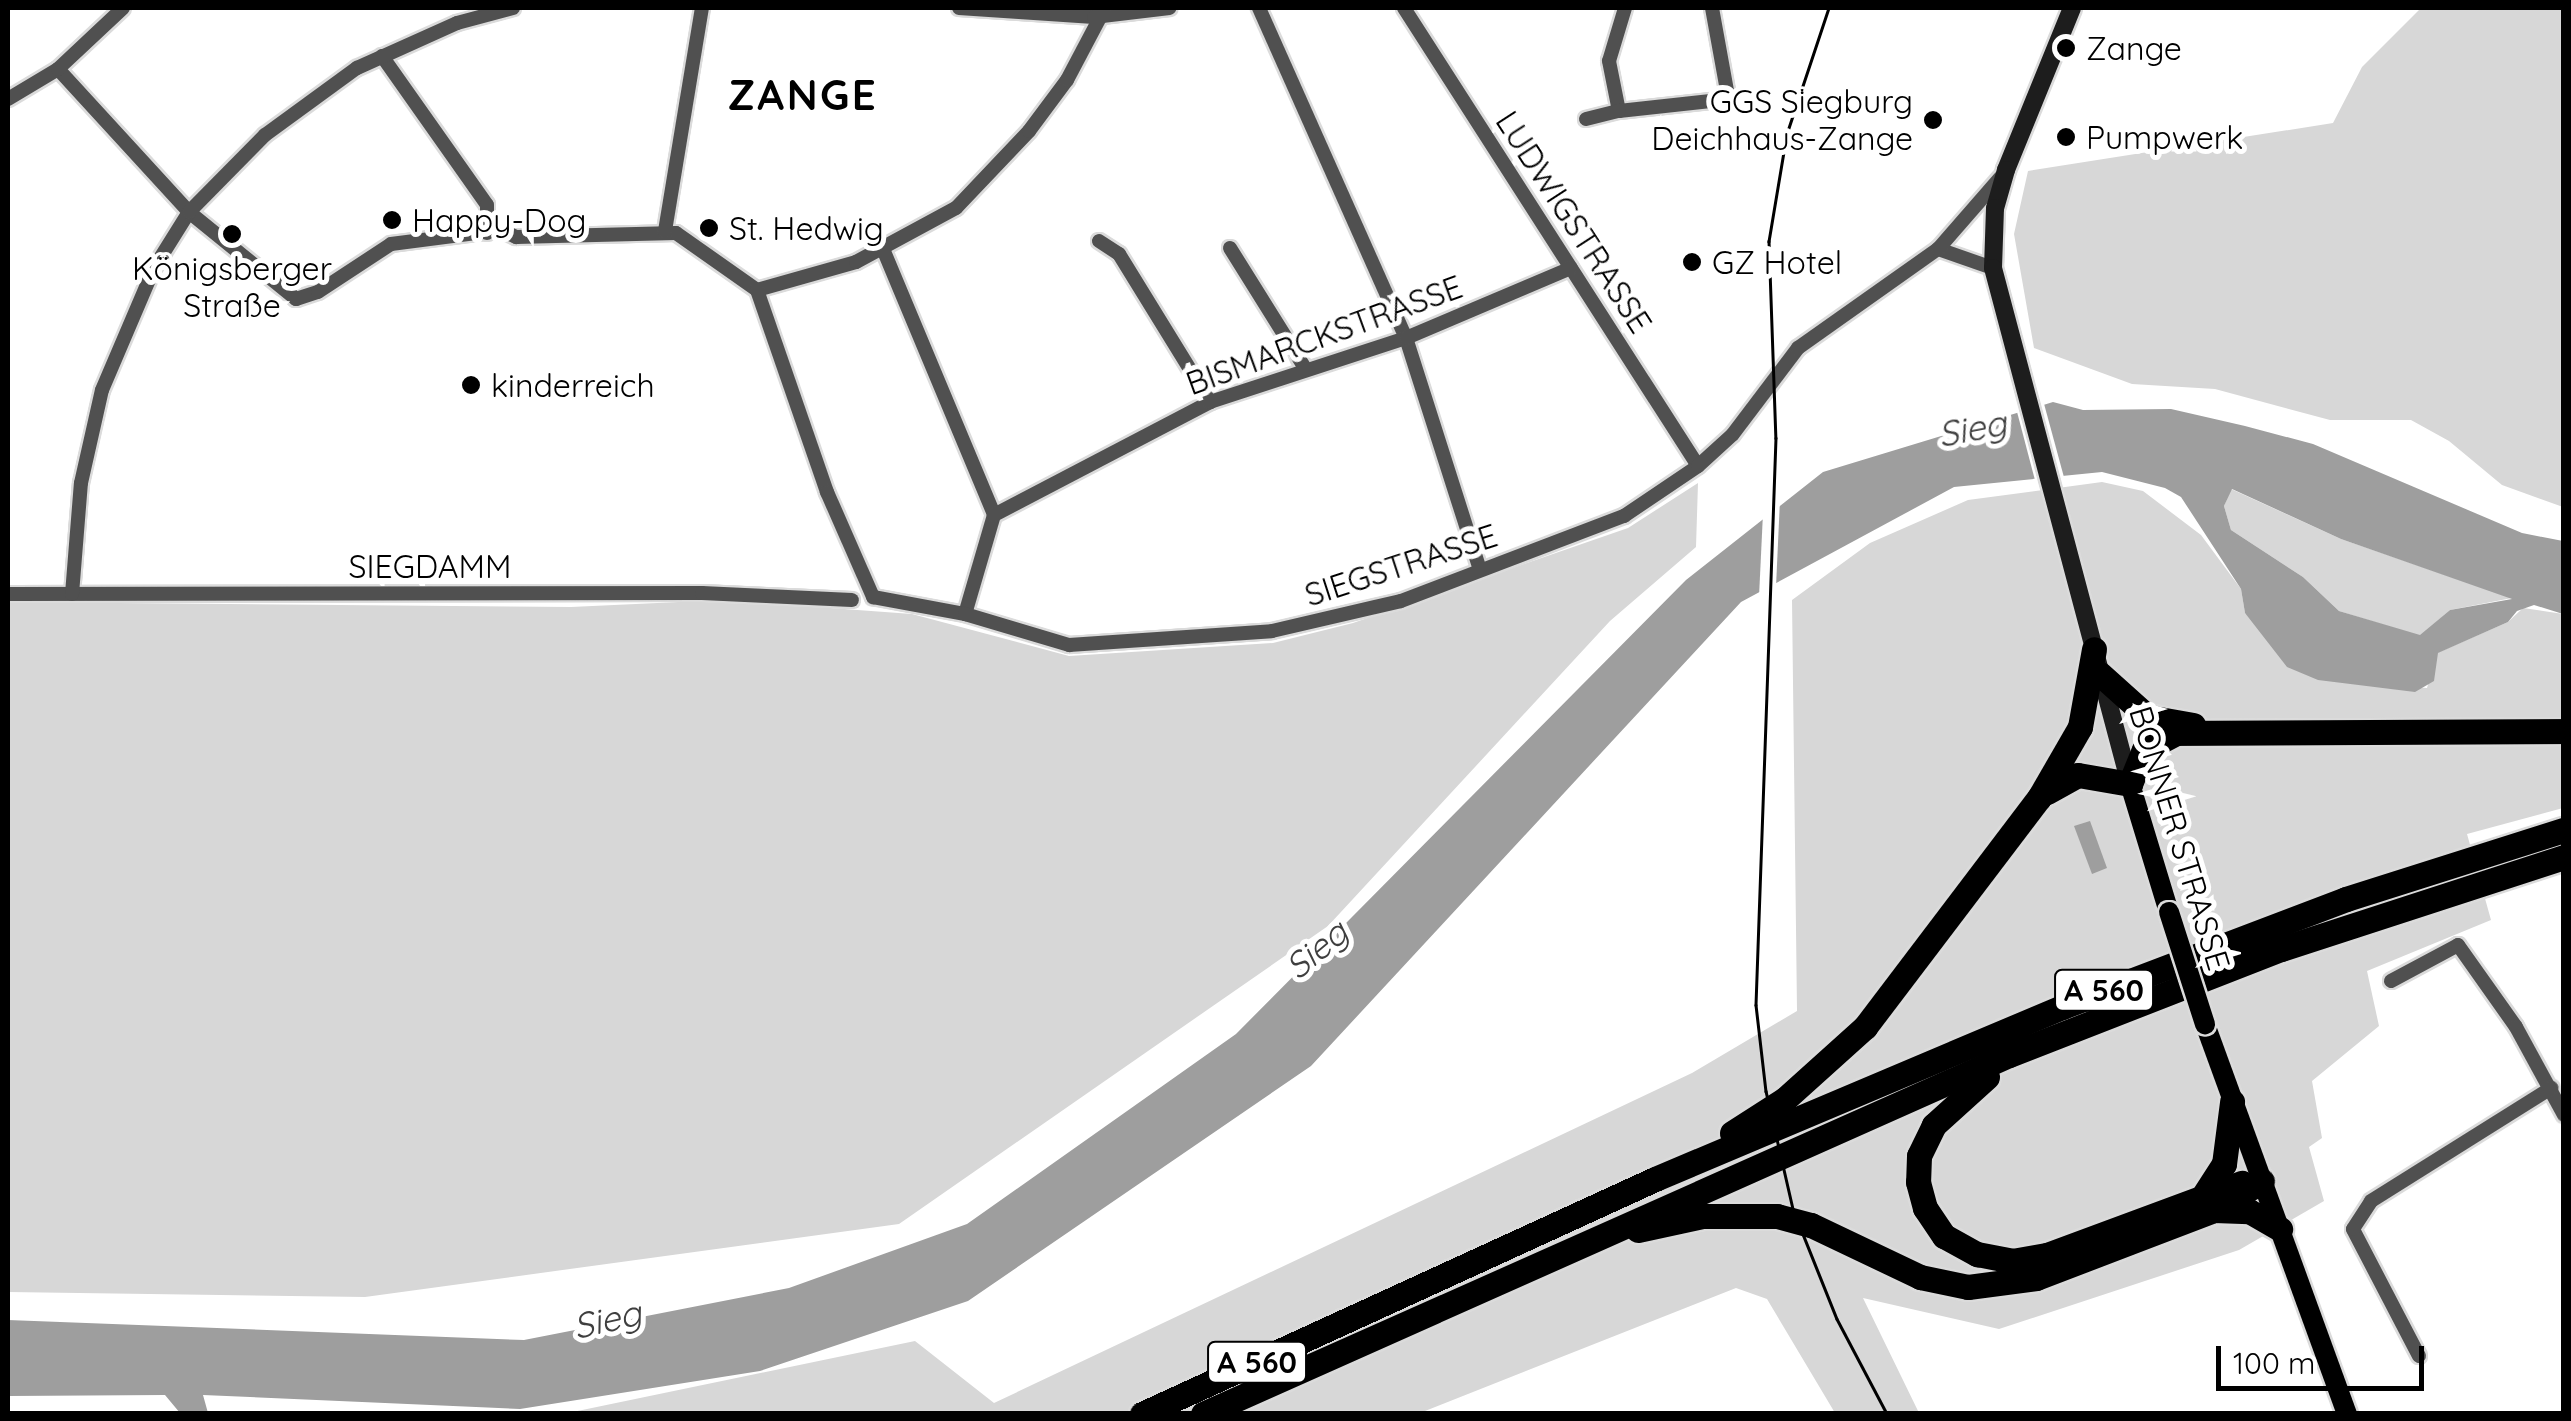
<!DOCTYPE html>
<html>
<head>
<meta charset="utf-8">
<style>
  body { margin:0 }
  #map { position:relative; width:2571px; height:1421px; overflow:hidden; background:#fff; font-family:Quicksand,sans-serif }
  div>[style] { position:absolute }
  .green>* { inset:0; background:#d7d7d7 }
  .water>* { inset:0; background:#9e9e9e }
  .pier>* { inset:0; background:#fff }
  .roads { filter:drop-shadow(2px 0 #dbdbdb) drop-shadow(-2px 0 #dbdbdb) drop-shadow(0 2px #dbdbdb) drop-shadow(0 -2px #dbdbdb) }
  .minor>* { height:14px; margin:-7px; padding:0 7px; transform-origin:7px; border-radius:7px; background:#505050 }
  .secondary>* { height:18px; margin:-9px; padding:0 9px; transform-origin:9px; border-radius:9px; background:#1d1d1d }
  .primary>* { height:20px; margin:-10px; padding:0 10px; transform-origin:10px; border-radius:10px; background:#000 }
  .motorway>* { height:25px; margin:-12.5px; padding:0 12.5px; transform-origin:12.5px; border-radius:12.5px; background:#000 }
  .tram>* { height:2.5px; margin:-1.25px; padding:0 1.25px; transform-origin:1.25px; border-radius:1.25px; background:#000 }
  .bridges { filter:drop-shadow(2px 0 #dbdbdb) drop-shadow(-2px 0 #dbdbdb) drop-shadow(0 2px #dbdbdb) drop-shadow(0 -2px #dbdbdb) }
  .primary-bridge>* { height:20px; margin:-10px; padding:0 10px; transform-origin:10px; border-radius:10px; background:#000 }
  .dots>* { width:28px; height:28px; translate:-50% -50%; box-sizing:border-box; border:5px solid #fff; border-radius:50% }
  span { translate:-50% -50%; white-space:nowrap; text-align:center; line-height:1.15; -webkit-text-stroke:10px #fff; paint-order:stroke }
  .shield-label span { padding:2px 8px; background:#fff; border:2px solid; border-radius:8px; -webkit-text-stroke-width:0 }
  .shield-label { font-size:30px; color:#000; font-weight:700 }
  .poi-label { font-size:32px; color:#000 }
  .left { translate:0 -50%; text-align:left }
  .right { translate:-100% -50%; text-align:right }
  .street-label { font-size:32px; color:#000 }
  .water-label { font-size:35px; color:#3f3f3f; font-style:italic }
  .district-label { font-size:42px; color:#000; font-weight:700; letter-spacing:2.5px }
  .frame { position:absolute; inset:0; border:10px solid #000; pointer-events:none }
  .scale { position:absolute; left:2216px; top:1346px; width:208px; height:45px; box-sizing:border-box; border:5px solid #000; border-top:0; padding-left:12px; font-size:30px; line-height:35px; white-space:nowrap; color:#000; -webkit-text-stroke:8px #fff; paint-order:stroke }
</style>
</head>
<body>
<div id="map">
  <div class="green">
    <div style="clip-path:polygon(2421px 8px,2563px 8px,2563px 507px,2502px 485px,2449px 441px,2411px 420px,2330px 420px,2215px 389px,2132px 384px,2034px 348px,2014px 234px,2028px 171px,2333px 123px,2362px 67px)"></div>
    <div style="clip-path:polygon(2102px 482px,2143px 491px,2201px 535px,2241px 589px,2245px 613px,2367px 685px,2427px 688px,2437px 653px,2508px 622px,2523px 608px,2563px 614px,2563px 808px,2467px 834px,2491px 920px,2367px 971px,2379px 1026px,2312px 1081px,2322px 1138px,2309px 1147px,2324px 1201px,2239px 1250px,1999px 1329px,1863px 1298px,1919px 1413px,1835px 1413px,1767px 1299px,1736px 1288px,1420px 1413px,563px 1414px,915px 1341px,994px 1403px,1692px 1073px,1797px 1011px,1792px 600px,1870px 543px,1968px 500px)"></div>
    <div style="clip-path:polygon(1698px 483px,1696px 547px,1610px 621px,1328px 926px,899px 1224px,365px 1297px,8px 1292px,8px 602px,571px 607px,722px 600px,912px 614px,1069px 656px,1273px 643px,1353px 623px,1628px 528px)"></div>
    <div style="clip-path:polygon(2231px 489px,2341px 539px,2512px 598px,2450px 610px,2420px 636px,2339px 611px,2303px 577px,2231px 530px,2224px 506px)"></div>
  </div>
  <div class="water">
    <div style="clip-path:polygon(evenodd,2053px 402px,2083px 410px,2171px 409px,2245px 426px,2313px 444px,2522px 533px,2563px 541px,2563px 614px,2534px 605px,2517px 611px,2508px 622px,2438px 653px,2434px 681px,2415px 692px,2318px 680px,2287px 667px,2245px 613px,2241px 589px,2181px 497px,2165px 488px,2102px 472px,1954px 487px,1741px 602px,1311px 1066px,968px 1301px,760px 1371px,520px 1409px,203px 1395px,208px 1413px,180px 1413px,165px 1395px,8px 1396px,8px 1320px,524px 1340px,789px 1288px,967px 1224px,1236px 1034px,1686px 580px,1823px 472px,2053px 402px,2232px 489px,2341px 539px,2512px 599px,2450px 610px,2420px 635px,2339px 611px,2303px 577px,2231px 530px,2224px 506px,2232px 489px)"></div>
    <div style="clip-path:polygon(2090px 821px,2107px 868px,2092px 874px,2074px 826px)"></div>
  </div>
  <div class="pier">
    <div style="clip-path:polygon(2043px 400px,2065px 481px,2036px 484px,2016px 408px)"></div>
    <div style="clip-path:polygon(1780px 499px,1776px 587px,1759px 597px,1763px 513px)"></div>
  </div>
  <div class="roads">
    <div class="minor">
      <div style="left:959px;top:8px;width:135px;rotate:3.8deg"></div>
      <div style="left:1094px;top:17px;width:76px;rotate:-6.8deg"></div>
      <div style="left:1259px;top:8px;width:361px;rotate:66deg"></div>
      <div style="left:1406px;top:338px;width:240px;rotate:72.3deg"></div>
      <div style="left:1404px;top:8px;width:544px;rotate:57.3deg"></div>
      <div style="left:1625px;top:8px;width:55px;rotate:106.8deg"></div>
      <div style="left:1609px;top:61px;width:51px;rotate:78.7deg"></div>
      <div style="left:1619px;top:111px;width:129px;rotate:-6.2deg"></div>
      <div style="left:1712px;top:8px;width:96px;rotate:79.7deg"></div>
      <div style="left:382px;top:56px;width:182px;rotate:54.8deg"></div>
      <div style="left:487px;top:205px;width:28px;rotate:90deg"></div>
      <div style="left:58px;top:69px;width:194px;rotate:47.5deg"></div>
      <div style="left:189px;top:212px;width:138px;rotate:39.1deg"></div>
      <div style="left:296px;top:299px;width:23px;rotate:-18deg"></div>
      <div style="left:318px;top:292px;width:87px;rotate:-33.3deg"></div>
      <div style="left:391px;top:244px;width:111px;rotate:-7.3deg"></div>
      <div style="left:501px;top:230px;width:17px;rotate:25deg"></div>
      <div style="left:516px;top:237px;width:160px;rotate:-1.4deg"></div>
      <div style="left:676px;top:233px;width:99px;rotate:35.1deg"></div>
      <div style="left:757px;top:290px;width:103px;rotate:-15.8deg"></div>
      <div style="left:856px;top:262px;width:114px;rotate:-28.4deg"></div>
      <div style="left:956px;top:208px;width:106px;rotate:-46.5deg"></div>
      <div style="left:1029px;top:131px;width:64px;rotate:-53.3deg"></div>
      <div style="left:1067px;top:80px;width:81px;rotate:-62.2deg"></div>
      <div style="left:8px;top:99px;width:58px;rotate:-31deg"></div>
      <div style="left:58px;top:69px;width:89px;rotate:-43.2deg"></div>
      <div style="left:1586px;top:119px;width:34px;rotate:-14deg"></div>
      <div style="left:665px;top:231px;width:226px;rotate:-80.6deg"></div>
      <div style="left:1099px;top:241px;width:24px;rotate:33deg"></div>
      <div style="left:1119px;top:254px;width:174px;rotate:58.4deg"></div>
      <div style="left:1230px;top:248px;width:142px;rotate:58deg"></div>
      <div style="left:883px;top:249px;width:288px;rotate:67.3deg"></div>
      <div style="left:994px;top:515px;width:103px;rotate:106.3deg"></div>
      <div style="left:1938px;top:249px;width:58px;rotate:19.1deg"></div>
      <div style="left:757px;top:290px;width:214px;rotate:70.9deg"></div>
      <div style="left:827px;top:492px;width:115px;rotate:66.3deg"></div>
      <div style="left:994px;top:515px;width:244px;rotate:-27.6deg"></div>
      <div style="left:1210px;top:402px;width:206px;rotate:-18.1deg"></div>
      <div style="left:1406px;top:338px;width:179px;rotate:-23deg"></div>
      <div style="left:8px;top:594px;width:694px;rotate:-0.08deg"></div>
      <div style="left:702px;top:593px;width:150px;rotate:2.7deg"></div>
      <div style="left:72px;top:594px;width:111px;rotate:-85.4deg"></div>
      <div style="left:81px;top:483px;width:95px;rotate:-77.3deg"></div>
      <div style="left:102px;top:390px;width:133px;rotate:-66.9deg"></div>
      <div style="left:154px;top:268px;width:66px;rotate:-58deg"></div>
      <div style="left:189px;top:212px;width:108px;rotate:-45.4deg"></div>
      <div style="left:265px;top:135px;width:114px;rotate:-36.1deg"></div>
      <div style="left:357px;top:68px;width:110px;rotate:-24.2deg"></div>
      <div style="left:457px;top:23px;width:58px;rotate:-15deg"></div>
      <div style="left:873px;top:597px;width:94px;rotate:10.5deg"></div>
      <div style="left:965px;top:614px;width:109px;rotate:16.6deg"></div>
      <div style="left:1069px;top:645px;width:203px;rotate:-3.9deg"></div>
      <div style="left:1272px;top:631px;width:132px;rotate:-13.1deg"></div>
      <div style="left:1401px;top:601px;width:239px;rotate:-20.9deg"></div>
      <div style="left:1624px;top:516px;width:89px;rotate:-34deg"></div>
      <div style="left:1698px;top:466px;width:47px;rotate:-42.4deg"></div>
      <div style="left:1733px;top:434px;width:108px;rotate:-52.9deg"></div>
      <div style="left:1798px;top:348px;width:171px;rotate:-35.3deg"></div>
      <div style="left:1938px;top:249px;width:94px;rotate:-48.9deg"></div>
      <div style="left:2391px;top:981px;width:76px;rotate:-28.2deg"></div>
      <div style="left:2458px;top:945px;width:100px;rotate:54.7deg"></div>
      <div style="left:2516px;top:1027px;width:100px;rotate:61.4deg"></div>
      <div style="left:2419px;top:1356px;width:143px;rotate:-117.5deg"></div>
      <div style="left:2353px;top:1229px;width:33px;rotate:-57deg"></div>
      <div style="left:2371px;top:1201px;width:213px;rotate:-32.1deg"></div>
    </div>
    <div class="secondary">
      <div style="left:2072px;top:8px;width:175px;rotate:112.2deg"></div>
      <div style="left:2006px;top:170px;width:40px;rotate:106deg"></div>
      <div style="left:1995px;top:208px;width:60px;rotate:91.9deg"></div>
      <div style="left:1993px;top:268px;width:534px;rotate:75.13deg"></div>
    </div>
    <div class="primary">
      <div style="left:2130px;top:784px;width:134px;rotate:73.1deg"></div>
      <div style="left:2205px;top:1024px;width:415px;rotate:70deg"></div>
    </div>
    <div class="motorway">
      <div style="left:2100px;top:674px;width:64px;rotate:41.9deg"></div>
      <div style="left:2148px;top:717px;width:46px;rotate:10.1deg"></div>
      <div style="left:2047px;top:792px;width:35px;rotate:-29deg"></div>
      <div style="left:2078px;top:775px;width:53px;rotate:9.8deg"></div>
      <div style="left:2130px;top:784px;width:37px;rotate:-68deg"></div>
      <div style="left:2144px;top:750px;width:36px;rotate:-28deg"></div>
      <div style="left:2176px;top:733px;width:388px;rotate:-0.3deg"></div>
      <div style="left:1987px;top:1077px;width:72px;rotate:137.8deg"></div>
      <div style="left:1934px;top:1125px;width:34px;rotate:116deg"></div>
      <div style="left:1919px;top:1156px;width:26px;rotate:92deg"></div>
      <div style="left:1918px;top:1182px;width:27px;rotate:75deg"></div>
      <div style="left:1925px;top:1208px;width:34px;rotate:56deg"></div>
      <div style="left:1944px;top:1236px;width:38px;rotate:29deg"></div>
      <div style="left:1977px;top:1254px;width:36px;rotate:11deg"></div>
      <div style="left:2012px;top:1261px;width:36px;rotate:-10deg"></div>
      <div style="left:2047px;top:1255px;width:208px;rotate:-20.3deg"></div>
      <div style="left:1732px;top:1133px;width:63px;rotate:-32.7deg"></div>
      <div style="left:1785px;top:1099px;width:108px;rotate:-42deg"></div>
      <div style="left:1865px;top:1027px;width:288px;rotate:-52.8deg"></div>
      <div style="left:2039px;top:798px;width:82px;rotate:-60deg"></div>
      <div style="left:2080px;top:727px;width:79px;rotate:-79.8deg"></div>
      <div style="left:2205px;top:1193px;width:35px;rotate:-57deg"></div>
      <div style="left:2224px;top:1164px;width:63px;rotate:-82.6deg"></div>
      <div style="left:2214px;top:1210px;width:35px;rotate:2deg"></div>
      <div style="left:2249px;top:1211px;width:36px;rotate:30deg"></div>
      <div style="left:1638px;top:1230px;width:66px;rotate:-12.2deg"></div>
      <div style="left:1703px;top:1216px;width:74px"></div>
      <div style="left:1777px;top:1216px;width:35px;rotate:15deg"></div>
      <div style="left:1811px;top:1225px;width:121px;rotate:25.5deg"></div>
      <div style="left:1920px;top:1277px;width:49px;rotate:11.8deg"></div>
      <div style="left:1968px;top:1287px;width:69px;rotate:-7.5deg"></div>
      <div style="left:2036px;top:1278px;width:191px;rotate:-20.9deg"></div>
      <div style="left:2214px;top:1210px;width:56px;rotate:-31.1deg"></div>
      <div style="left:1142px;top:1414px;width:564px;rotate:-24.61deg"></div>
      <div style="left:1655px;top:1179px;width:442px;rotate:-22.9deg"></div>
      <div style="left:2062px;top:1007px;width:304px;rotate:-20.8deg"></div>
      <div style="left:2346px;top:899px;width:229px;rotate:-17.6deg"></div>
      <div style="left:1203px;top:1414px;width:882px;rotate:-24.01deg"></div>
      <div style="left:2009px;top:1055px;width:292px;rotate:-21.3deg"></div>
      <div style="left:2281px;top:949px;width:298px;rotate:-18deg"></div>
    </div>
  </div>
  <div class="tram">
    <div style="left:1829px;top:8px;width:133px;rotate:108.4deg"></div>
    <div style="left:1787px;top:134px;width:109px;rotate:99.5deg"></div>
    <div style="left:1769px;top:241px;width:197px;rotate:88deg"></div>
    <div style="left:1776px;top:438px;width:567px;rotate:92.02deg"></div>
    <div style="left:1756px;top:1005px;width:87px;rotate:83.4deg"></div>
    <div style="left:1766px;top:1091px;width:121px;rotate:77.1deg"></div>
    <div style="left:1793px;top:1209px;width:118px;rotate:68.2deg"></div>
    <div style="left:1837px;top:1319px;width:107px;rotate:62.2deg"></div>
  </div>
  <div class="bridges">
    <div class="primary-bridge">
      <div style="left:2169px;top:912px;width:118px;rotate:72.2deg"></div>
    </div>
  </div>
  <div class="dots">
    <div style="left:2066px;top:48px;background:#000"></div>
    <div style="left:1933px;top:120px;background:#000"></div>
    <div style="left:2066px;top:137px;background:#000"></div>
    <div style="left:392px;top:220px;background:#000"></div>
    <div style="left:709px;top:228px;background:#000"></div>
    <div style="left:232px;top:234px;background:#000"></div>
    <div style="left:1692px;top:262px;background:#000"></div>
    <div style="left:471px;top:385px;background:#000"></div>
  </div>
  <div class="shield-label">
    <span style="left:2104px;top:990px">A 560</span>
    <span style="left:1257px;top:1362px">A 560</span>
  </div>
  <div class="poi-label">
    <span class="left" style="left:2086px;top:48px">Zange</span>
    <span class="right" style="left:1913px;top:120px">GGS Siegburg<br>Deichhaus-Zange</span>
    <span class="left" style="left:2086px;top:137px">Pumpwerk</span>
    <span class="left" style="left:412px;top:220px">Happy-Dog</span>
    <span class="left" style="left:729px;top:228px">St. Hedwig</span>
    <span class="left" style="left:1712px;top:262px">GZ Hotel</span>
    <span style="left:232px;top:287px">Königsberger<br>Straße</span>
    <span class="left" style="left:491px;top:385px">kinderreich</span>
  </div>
  <div class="street-label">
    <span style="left:1574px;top:222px;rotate:57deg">LUDWIGSTRASSE</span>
    <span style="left:1324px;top:335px;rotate:-20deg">BISMARCKSTRASSE</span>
    <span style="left:1401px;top:565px;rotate:-18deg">SIEGSTRASSE</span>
    <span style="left:430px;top:566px">SIEGDAMM</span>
    <span style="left:2180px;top:838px;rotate:73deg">BONNER STRASSE</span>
  </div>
  <div class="water-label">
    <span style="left:1972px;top:428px;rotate:-11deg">Sieg</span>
    <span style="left:1316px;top:949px;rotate:-40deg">Sieg</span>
    <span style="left:607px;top:1319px;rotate:-13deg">Sieg</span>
  </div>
  <div class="district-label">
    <span style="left:803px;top:95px">ZANGE</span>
  </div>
  <div class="frame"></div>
  <div class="scale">100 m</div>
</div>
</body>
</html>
